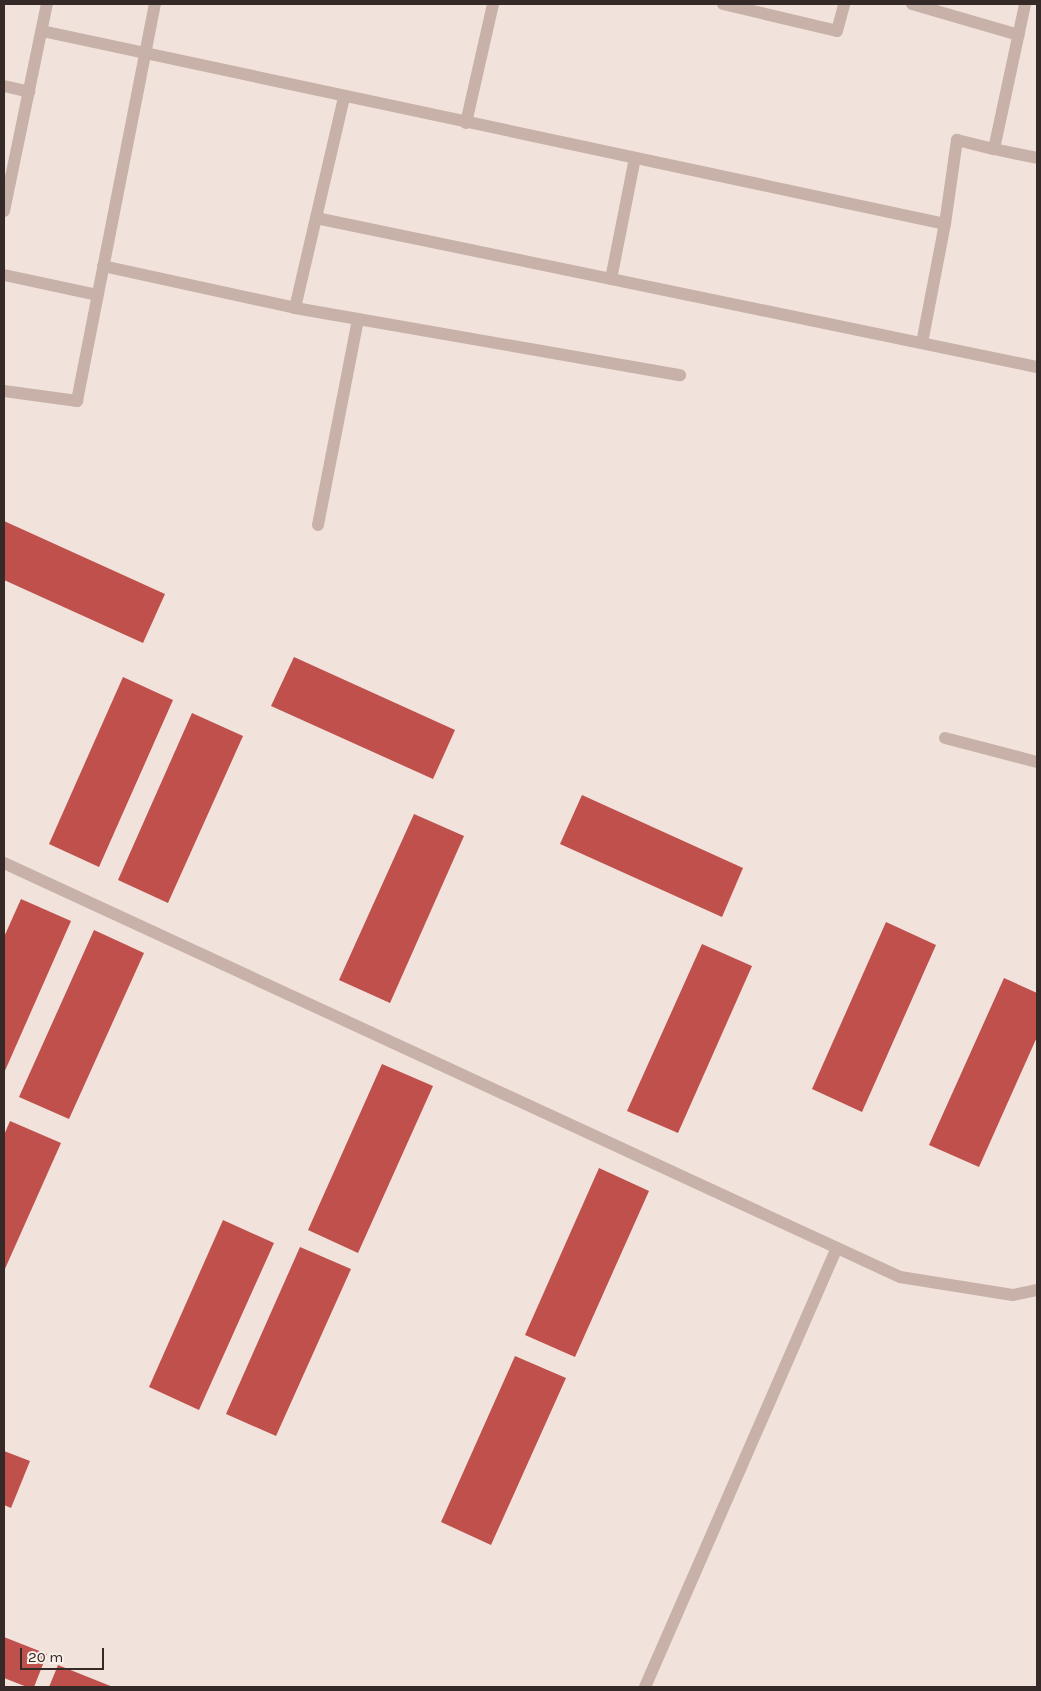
<!DOCTYPE html>
<html>
<head>
<meta charset="utf-8">
<style>
  body { margin:0 }
  #map { position:relative; width:1041px; height:1691px; overflow:hidden; background:#f1e3dc; font-family:Karla,sans-serif }
  div>[style] { position:absolute }
  .building>* { inset:0; background:#bf504c }
  .minor>* { height:12px; margin:-6px; padding:0 6px; transform-origin:6px; border-radius:6px; background:#c8b1a9 }
  span { translate:-50% -50%; white-space:nowrap; text-align:center; line-height:1.15; -webkit-text-stroke:5px #f8eee8; paint-order:stroke }
  .frame { position:absolute; inset:0; border:5px solid #352a28; pointer-events:none }
  .scale { position:absolute; left:20px; top:1648px; width:84px; height:22px; box-sizing:border-box; border:2px solid #352a28; border-top:0; padding-left:6px; font-size:15px; line-height:18px; white-space:nowrap; color:#352a28; -webkit-text-stroke:4px #f8eee8; paint-order:stroke }
</style>
</head>
<body>
<div id="map">
  <div class="building">
    <div style="clip-path:polygon(4px 521px,165px 594px,143px 643px,4px 580px)"></div>
    <div style="clip-path:polygon(294px 657px,455px 730px,433px 779px,271px 706px)"></div>
    <div style="clip-path:polygon(123px 677px,173px 700px,99px 867px,49px 844px)"></div>
    <div style="clip-path:polygon(192px 713px,243px 736px,168px 903px,118px 880px)"></div>
    <div style="clip-path:polygon(582px 795px,743px 868px,722px 917px,560px 844px)"></div>
    <div style="clip-path:polygon(414px 814px,464px 836px,390px 1003px,339px 980px)"></div>
    <div style="clip-path:polygon(21px 899px,71px 921px,4px 1073px,4px 937px)"></div>
    <div style="clip-path:polygon(886px 922px,936px 945px,862px 1112px,812px 1089px)"></div>
    <div style="clip-path:polygon(94px 930px,144px 953px,69px 1119px,19px 1097px)"></div>
    <div style="clip-path:polygon(702px 944px,752px 966px,678px 1133px,627px 1111px)"></div>
    <div style="clip-path:polygon(1004px 978px,1037px 993px,1037px 1037px,979px 1167px,929px 1145px)"></div>
    <div style="clip-path:polygon(382px 1064px,433px 1086px,358px 1253px,308px 1230px)"></div>
    <div style="clip-path:polygon(10px 1121px,61px 1143px,4px 1271px,4px 1135px)"></div>
    <div style="clip-path:polygon(599px 1168px,649px 1191px,575px 1357px,525px 1335px)"></div>
    <div style="clip-path:polygon(223px 1220px,274px 1243px,199px 1410px,149px 1387px)"></div>
    <div style="clip-path:polygon(300px 1247px,351px 1269px,276px 1436px,226px 1414px)"></div>
    <div style="clip-path:polygon(515px 1356px,566px 1378px,491px 1545px,441px 1522px)"></div>
    <div style="clip-path:polygon(4px 1451px,30px 1461px,11px 1508px,4px 1505px)"></div>
    <div style="clip-path:polygon(4px 1637px,47px 1654px,34px 1687px,27px 1687px,4px 1678px)"></div>
    <div style="clip-path:polygon(58px 1665px,113px 1687px,49px 1687px)"></div>
  </div>
  <div class="minor">
    <div style="left:723px;top:4px;width:117px;rotate:13.3deg"></div>
    <div style="left:837px;top:31px;width:28px;rotate:-75deg"></div>
    <div style="left:912px;top:4px;width:111px;rotate:16.2deg"></div>
    <div style="left:42px;top:31px;width:923px;rotate:12.06deg"></div>
    <div style="left:4px;top:86px;width:26px;rotate:13deg"></div>
    <div style="left:466px;top:123px;width:122px;rotate:-77.2deg"></div>
    <div style="left:994px;top:149px;width:44px;rotate:11.8deg"></div>
    <div style="left:4px;top:211px;width:211px;rotate:-78.3deg"></div>
    <div style="left:316px;top:218px;width:736px;rotate:11.68deg"></div>
    <div style="left:103px;top:266px;width:197px;rotate:12.3deg"></div>
    <div style="left:295px;top:308px;width:391px;rotate:9.9deg"></div>
    <div style="left:4px;top:275px;width:95px;rotate:12.1deg"></div>
    <div style="left:611px;top:279px;width:123px;rotate:-78.8deg"></div>
    <div style="left:295px;top:308px;width:217px;rotate:-76.9deg"></div>
    <div style="left:922px;top:343px;width:121px;rotate:-79.1deg"></div>
    <div style="left:945px;top:224px;width:85px;rotate:-81.9deg"></div>
    <div style="left:957px;top:140px;width:38px;rotate:14deg"></div>
    <div style="left:994px;top:149px;width:148px;rotate:-77.9deg"></div>
    <div style="left:4px;top:391px;width:74px;rotate:7.8deg"></div>
    <div style="left:77px;top:401px;width:405px;rotate:-78.9deg"></div>
    <div style="left:318px;top:525px;width:210px;rotate:-79deg"></div>
    <div style="left:945px;top:738px;width:95px;rotate:14.6deg"></div>
    <div style="left:4px;top:863px;width:987px;rotate:24.8deg"></div>
    <div style="left:900px;top:1277px;width:114px;rotate:9.1deg"></div>
    <div style="left:1013px;top:1295px;width:25px;rotate:-12deg"></div>
    <div style="left:645px;top:1687px;width:479px;rotate:-66.4deg"></div>
  </div>
  <div class="frame"></div>
  <div class="scale">20 m</div>
</div>
</body>
</html>
